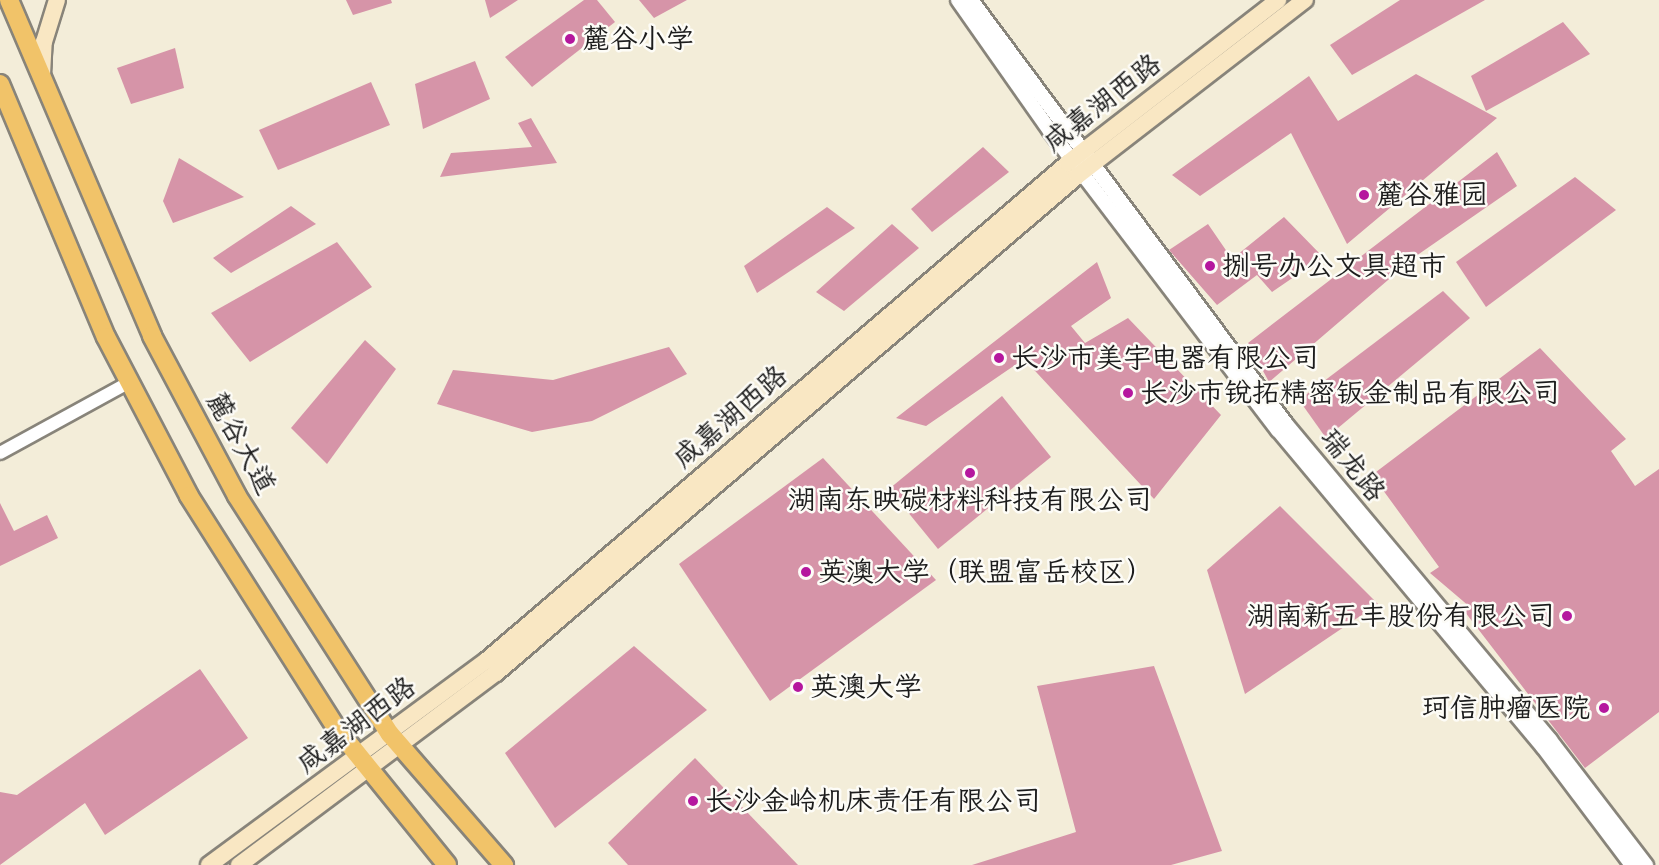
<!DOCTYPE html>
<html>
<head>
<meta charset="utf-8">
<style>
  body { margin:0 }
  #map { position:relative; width:1659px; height:865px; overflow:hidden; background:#f3edd9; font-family:Caveat,"LXGW WenKai TC",sans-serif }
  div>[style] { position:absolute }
  .building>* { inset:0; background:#d694a8 }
  .roads { filter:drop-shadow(2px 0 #88847a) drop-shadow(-2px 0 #88847a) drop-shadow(0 2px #88847a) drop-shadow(0 -2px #88847a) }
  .minor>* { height:12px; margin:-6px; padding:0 6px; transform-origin:6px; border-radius:6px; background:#fff }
  .tertiary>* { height:14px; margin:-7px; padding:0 7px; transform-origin:7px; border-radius:7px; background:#fff }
  .secondary>* { height:16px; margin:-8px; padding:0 8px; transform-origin:8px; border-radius:8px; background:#f9e7c3 }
  .primary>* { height:18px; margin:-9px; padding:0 9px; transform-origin:9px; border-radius:9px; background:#f1c369 }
  .dots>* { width:16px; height:16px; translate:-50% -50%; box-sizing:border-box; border:3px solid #fdfcf7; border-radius:50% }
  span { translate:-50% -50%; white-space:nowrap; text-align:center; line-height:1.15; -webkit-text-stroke:5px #fdfcf7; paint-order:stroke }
  .poi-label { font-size:28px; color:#1c1c1c }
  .left { translate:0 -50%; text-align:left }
  .right { translate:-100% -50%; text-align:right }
  .street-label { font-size:28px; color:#1c1c1c }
</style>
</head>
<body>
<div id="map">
  <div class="building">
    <div style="clip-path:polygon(346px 0,391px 0,392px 3px,353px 15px)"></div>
    <div style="clip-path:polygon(485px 0,518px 0,490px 18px)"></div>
    <div style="clip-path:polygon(584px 0,597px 0,615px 22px,532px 87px,505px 57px)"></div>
    <div style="clip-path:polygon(639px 0,687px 0,654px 18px)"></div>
    <div style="clip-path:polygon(1400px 0,1485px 0,1352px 75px,1330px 45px)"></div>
    <div style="clip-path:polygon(1563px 22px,1590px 54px,1486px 111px,1471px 76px)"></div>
    <div style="clip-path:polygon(175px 48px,184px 88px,131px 104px,117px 68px)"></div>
    <div style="clip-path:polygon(475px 61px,490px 99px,423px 129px,415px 84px)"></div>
    <div style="clip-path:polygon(1416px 74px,1497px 118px,1347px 244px,1291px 133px,1200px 196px,1172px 175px,1309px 76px,1338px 121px)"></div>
    <div style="clip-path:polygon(371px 82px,390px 125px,278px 170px,259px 130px)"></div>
    <div style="clip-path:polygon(531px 118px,557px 163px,440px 177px,451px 153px,532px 147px,518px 123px)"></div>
    <div style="clip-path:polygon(983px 147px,1009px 172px,932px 232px,911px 209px)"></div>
    <div style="clip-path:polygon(1497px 152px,1517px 186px,1416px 256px,1269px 382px,1248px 343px)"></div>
    <div style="clip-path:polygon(179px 158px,244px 197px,173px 223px,163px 201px)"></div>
    <div style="clip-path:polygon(1575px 177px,1616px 210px,1486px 307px,1456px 262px)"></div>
    <div style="clip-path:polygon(291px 206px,316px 224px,231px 273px,213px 258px)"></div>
    <div style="clip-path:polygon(827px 207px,855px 228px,757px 293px,744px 266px)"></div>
    <div style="clip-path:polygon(1284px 217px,1323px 257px,1272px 292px,1257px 275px,1217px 305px,1169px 250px,1208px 224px,1232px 259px)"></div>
    <div style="clip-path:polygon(892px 224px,919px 248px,844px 311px,816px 292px)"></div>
    <div style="clip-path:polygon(337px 242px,372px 287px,250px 362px,211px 313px)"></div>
    <div style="clip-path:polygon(1097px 262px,1111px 298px,1071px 326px,1085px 343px,1128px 318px,1221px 415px,1154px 499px,1024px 359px,926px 426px,896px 418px)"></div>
    <div style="clip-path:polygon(1443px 291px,1470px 318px,1326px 438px,1299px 400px)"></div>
    <div style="clip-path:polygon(365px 340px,396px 369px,327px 464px,291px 428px)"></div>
    <div style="clip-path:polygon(669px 347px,687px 374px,592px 421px,532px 432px,437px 404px,453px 370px,553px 380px)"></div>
    <div style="clip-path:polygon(1540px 348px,1626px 439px,1611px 451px,1635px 486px,1659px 469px,1659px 712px,1585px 768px,1465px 612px,1470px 607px,1430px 573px,1439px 567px,1372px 475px)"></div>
    <div style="clip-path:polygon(1002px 396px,1051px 457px,938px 549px,889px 489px)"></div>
    <div style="clip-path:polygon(823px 458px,936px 580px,770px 701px,679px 564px)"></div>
    <div style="clip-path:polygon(0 503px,14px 531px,47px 515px,58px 538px,0 566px)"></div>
    <div style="clip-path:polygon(1280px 506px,1378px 604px,1245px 694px,1207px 570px)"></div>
    <div style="clip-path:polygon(634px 646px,707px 710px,555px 828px,505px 753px)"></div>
    <div style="clip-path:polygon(1154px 666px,1222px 851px,1171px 865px,972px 865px,1076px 832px,1037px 686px)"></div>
    <div style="clip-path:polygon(200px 669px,248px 738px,105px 835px,85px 803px,0 865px,0 792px,17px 795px)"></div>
    <div style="clip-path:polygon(695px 758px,798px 865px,628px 865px,608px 843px)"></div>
  </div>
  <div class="roads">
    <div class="minor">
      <div style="left:0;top:453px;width:146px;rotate:-28.7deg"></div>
    </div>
    <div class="tertiary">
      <div style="left:958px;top:0;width:160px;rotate:54.9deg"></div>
      <div style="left:1050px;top:131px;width:376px;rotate:52.7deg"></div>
      <div style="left:1278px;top:430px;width:413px;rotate:50.1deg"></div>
      <div style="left:1543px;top:747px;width:148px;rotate:53deg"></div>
      <div style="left:971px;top:0;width:528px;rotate:53.39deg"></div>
      <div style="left:1286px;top:424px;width:412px;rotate:50.1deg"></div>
      <div style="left:1550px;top:740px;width:158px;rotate:52.5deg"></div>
    </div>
    <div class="secondary">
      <div style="left:42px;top:75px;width:33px;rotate:-87deg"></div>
      <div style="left:44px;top:42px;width:44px;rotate:-72.8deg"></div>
      <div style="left:209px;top:865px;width:344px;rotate:-36.4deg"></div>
      <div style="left:486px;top:661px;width:766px;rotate:-40.55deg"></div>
      <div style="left:1068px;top:163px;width:266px;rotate:-37.8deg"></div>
      <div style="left:239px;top:865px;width:321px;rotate:-36.8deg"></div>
      <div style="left:496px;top:673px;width:765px;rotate:-40.54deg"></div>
      <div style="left:1077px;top:176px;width:288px;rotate:-37.7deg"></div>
    </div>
    <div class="primary">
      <div style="left:9px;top:0;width:365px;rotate:66.9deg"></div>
      <div style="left:152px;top:336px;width:181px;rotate:62deg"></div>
      <div style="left:237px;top:496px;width:283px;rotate:57.3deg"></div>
      <div style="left:390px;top:734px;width:174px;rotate:49deg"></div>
      <div style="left:0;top:84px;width:274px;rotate:67.3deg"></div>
      <div style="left:106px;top:337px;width:179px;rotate:62.4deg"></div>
      <div style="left:189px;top:496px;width:276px;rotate:57.6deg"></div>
      <div style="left:337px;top:729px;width:175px;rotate:51deg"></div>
    </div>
  </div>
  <div class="dots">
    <div style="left:570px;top:39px;background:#b5179e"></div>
    <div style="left:1364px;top:195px;background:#b5179e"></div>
    <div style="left:1210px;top:266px;background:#b5179e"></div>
    <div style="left:999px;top:358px;background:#b5179e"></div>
    <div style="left:1128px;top:393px;background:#b5179e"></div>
    <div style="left:970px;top:473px;background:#b5179e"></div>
    <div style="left:806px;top:572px;background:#b5179e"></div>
    <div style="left:1567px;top:616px;background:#b5179e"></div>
    <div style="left:798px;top:687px;background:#b5179e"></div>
    <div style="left:1604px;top:708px;background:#b5179e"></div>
    <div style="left:693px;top:801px;background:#b5179e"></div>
  </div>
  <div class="poi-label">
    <span class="left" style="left:582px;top:39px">麓谷小学</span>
    <span class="left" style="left:1376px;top:195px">麓谷雅园</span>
    <span class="left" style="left:1222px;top:266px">捌号办公文具超市</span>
    <span class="left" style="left:1011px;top:358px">长沙市美宇电器有限公司</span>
    <span class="left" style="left:1140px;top:393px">长沙市锐拓精密钣金制品有限公司</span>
    <span style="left:970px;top:500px">湖南东映碳材料科技有限公司</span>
    <span class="left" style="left:818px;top:572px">英澳大学（联盟富岳校区）</span>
    <span class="right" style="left:1555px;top:616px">湖南新五丰股份有限公司</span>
    <span class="left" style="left:810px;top:687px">英澳大学</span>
    <span class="right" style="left:1590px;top:708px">珂信肿瘤医院</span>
    <span class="left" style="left:705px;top:801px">长沙金岭机床责任有限公司</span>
  </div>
  <div class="street-label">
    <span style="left:1102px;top:103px;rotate:-38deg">咸嘉湖西路</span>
    <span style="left:730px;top:417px;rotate:-41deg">咸嘉湖西路</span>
    <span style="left:241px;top:443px;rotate:61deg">麓谷大道</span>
    <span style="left:1353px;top:465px;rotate:51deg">瑞龙路</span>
    <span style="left:356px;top:725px;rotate:-37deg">咸嘉湖西路</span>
  </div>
</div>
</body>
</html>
